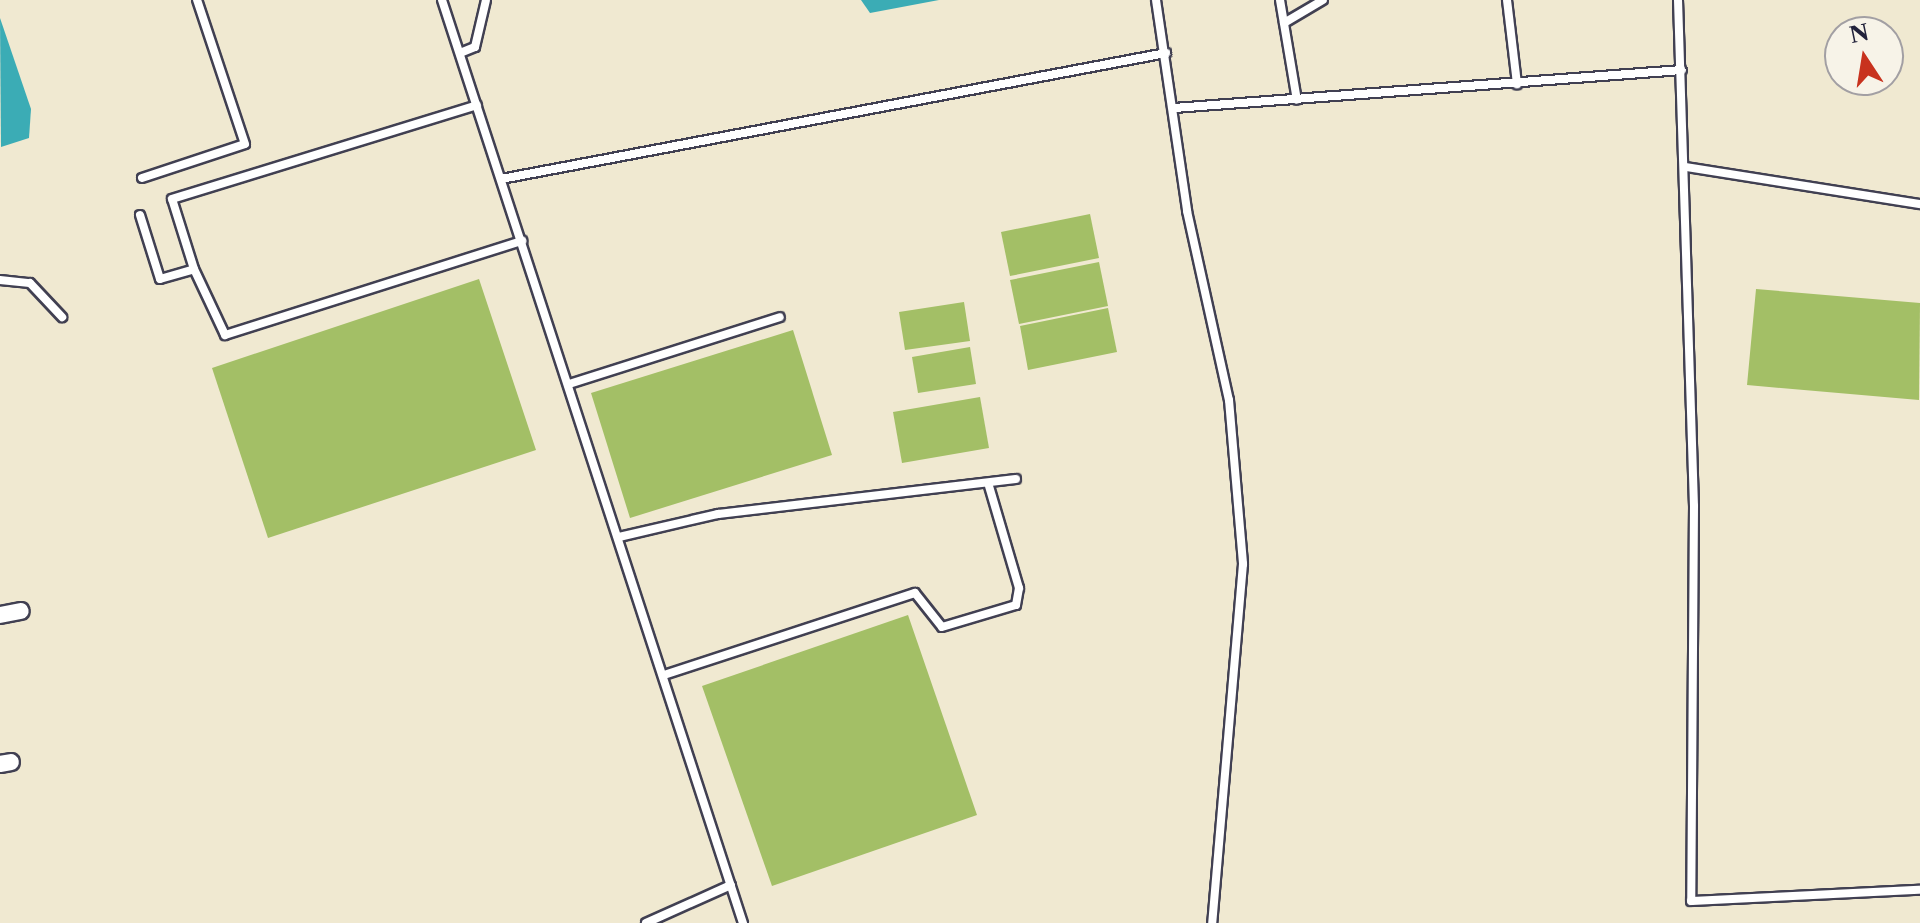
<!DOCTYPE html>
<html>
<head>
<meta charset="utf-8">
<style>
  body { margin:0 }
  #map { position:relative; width:1920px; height:923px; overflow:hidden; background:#f0e9d1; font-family:"Libre Caslon Text",serif }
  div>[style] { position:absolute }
  .green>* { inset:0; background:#a3bf66 }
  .water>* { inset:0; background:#3bacb5 }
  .roads { filter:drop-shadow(2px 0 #414052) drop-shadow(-2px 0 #414052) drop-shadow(0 2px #414052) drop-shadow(0 -2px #414052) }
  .service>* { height:8px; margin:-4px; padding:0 4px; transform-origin:4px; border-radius:4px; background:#fff }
  .minor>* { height:16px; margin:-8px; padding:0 8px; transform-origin:8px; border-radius:8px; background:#fff }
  span { translate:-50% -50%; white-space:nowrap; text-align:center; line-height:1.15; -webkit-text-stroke:7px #f7f3e8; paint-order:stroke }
  .north { position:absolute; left:1824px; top:16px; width:80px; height:80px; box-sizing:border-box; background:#f7f3e8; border:2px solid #a29fa3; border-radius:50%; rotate:348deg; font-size:22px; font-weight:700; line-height:32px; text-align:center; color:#22223b }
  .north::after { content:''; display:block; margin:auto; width:28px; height:36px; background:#c8321e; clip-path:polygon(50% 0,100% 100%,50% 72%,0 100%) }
</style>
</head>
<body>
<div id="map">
  <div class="green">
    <div style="clip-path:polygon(1090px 214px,1099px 258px,1010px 276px,1001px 232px)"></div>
    <div style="clip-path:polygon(1099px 262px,1108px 306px,1019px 324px,1010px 280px)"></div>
    <div style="clip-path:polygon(479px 279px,536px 450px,268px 538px,212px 368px)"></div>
    <div style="clip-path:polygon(1756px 289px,1920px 303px,1919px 400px,1747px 385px)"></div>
    <div style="clip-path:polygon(964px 302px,970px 341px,905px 350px,899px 312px)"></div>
    <div style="clip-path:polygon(1108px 308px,1117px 352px,1028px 370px,1020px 326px)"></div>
    <div style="clip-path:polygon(793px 330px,832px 455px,630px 518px,591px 393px)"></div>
    <div style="clip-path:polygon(970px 347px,976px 384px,918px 393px,912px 357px)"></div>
    <div style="clip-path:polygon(980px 397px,989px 448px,902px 463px,893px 412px)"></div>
    <div style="clip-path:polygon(908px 615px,977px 815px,772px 886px,702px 686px)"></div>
  </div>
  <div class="water">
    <div style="clip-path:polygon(861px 0,939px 0,870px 13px)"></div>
    <div style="clip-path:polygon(0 18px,31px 109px,29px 138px,1px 147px)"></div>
  </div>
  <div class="roads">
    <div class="service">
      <div style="left:442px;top:0;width:971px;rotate:71.94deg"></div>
      <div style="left:1156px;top:0;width:213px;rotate:81.6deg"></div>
      <div style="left:1187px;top:211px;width:194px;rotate:77.5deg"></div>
      <div style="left:1229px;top:400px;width:165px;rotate:85.1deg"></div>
      <div style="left:1243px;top:564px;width:360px;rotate:94.9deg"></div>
      <div style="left:1280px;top:0;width:101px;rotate:80.4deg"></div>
      <div style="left:1507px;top:0;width:85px;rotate:83.2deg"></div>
      <div style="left:1678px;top:0;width:506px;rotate:88.19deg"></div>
      <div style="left:1694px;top:506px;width:395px;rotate:90.4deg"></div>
      <div style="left:1691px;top:901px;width:229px;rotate:-2.8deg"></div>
      <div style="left:1284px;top:23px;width:45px;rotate:-30.5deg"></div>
      <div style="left:460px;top:53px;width:16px;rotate:-22deg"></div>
      <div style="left:475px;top:47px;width:48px;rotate:-76.8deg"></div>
      <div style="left:1174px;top:108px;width:509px;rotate:-4.28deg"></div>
      <div style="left:1686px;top:167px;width:237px;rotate:9deg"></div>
      <div style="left:142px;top:178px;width:108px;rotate:-18.3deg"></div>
      <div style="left:245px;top:144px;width:152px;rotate:-108.4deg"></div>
      <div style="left:501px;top:179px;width:677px;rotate:-10.73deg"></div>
      <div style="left:140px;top:215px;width:67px;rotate:72.6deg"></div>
      <div style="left:160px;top:279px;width:35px;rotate:-16deg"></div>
      <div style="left:194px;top:269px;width:73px;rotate:-107.4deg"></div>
      <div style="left:172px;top:199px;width:319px;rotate:-17.1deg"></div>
      <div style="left:194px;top:269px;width:73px;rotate:64.8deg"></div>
      <div style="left:225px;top:335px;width:312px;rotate:-17.6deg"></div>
      <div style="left:0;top:280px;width:30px;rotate:6deg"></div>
      <div style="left:30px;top:283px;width:47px;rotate:46.7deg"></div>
      <div style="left:569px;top:384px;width:221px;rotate:-17.6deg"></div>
      <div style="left:619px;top:537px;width:102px;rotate:-13.1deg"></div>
      <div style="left:718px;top:514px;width:300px;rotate:-6.7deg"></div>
      <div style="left:667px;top:674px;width:261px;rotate:-18.1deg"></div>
      <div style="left:915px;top:593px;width:43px;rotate:51.5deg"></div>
      <div style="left:942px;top:627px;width:77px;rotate:-16.6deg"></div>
      <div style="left:1016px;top:605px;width:17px;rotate:-80deg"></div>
      <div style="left:1019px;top:588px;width:109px;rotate:-106.4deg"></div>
      <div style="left:646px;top:923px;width:93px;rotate:-24.1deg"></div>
    </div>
    <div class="minor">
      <div style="left:0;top:615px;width:21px;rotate:-11deg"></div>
      <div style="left:0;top:764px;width:11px;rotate:-10deg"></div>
    </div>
  </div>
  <div class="north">N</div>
</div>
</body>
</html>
